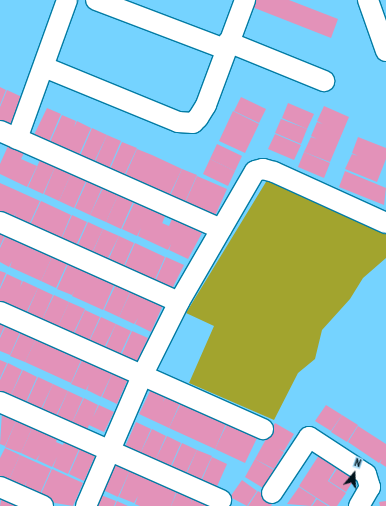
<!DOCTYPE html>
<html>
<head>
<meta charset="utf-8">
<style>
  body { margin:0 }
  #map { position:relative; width:386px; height:506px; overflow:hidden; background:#75d3ff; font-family:"PT Sans Narrow",sans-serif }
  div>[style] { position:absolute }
  .green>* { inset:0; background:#a2a42e }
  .building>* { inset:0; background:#e392b9 }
  .roads { filter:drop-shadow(1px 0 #037ca4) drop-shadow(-1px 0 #037ca4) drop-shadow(0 1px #037ca4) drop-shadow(0 -1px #037ca4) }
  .minor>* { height:20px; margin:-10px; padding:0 10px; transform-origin:10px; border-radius:10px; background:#fff }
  span { translate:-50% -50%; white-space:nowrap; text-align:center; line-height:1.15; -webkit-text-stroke:3px #a7dbf6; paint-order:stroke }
  .north { position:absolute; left:334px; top:454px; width:40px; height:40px; -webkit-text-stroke:3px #a7dbf6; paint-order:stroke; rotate:19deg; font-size:11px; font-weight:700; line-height:16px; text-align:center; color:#01131c }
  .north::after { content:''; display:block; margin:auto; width:14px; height:18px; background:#01131c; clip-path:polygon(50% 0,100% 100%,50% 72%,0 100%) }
</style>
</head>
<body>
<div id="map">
  <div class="green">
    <div style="clip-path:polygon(269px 177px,386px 231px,386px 258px,363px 278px,350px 299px,322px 330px,315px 359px,298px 373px,274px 420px,189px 383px,214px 326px,186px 313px)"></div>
  </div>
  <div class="building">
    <div style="clip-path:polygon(255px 0,289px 0,338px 19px,331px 38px,252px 7px)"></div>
    <div style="clip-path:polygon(0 87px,6px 90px,0 105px)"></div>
    <div style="clip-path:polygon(7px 90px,22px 97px,10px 125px,0 120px,0 107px)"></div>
    <div style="clip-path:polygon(241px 97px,266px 109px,259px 123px,234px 111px)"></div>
    <div style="clip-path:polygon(288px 103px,314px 114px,307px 129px,282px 118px)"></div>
    <div style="clip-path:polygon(324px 106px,349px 117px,330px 162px,304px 152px,311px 137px,317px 139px,311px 136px,317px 122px,323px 124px,317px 121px)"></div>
    <div style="clip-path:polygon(47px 108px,61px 114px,49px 142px,34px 135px)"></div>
    <div style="clip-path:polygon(233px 111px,259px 124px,245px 153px,219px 141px,226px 126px,232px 129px,226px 126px)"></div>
    <div style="clip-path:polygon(62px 115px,76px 121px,74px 127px,77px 121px,91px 128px,79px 155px,50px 142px)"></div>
    <div style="clip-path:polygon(281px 119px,307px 129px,301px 144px,275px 133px)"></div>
    <div style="clip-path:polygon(92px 128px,107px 135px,94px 162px,80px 156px)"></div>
    <div style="clip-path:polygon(275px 134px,301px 145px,294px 160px,268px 149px)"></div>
    <div style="clip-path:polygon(107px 135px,121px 141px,109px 169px,95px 162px)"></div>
    <div style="clip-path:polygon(358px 137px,386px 148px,386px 159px,377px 182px,345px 169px,352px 154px,358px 156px,352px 153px)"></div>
    <div style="clip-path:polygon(122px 142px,137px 148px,124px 176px,110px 169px)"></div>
    <div style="clip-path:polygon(217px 144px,242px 156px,235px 171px,210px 159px)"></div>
    <div style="clip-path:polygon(8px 146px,24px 153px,21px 159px,37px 166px,27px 187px,0 174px,0 164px)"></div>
    <div style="clip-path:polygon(137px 149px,152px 155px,148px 163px,152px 155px,182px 169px,169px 196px,155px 189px,158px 183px,155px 189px,125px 176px)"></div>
    <div style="clip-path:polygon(304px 152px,330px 163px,324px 178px,298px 167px)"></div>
    <div style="clip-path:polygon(210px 159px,235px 171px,228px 186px,203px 174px)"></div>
    <div style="clip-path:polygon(40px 160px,55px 167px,43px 194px,28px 187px)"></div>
    <div style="clip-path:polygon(55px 167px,71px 174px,59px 201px,44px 194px)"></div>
    <div style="clip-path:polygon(182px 169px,197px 175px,185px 202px,170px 196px)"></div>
    <div style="clip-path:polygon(345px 171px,386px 188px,384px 205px,339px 187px)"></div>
    <div style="clip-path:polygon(71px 174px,86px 181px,74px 208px,59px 201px)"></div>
    <div style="clip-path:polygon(197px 176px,227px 189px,215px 216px,200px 209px,203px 203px,200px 209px,185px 203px)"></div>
    <div style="clip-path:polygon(87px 181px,102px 188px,90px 215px,75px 208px)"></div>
    <div style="clip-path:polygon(0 183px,9px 187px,6px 193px,9px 187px,40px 201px,28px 227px,13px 221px,16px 212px,12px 220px,0 215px)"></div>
    <div style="clip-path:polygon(103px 188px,118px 195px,106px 222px,90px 215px)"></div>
    <div style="clip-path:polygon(118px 195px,133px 202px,121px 229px,106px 222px)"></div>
    <div style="clip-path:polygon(41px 201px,71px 215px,60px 241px,44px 234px,47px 228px,44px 234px,29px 227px)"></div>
    <div style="clip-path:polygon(134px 203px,165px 216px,160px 229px,162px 223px,169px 226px,172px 219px,202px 233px,188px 259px,169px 250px,171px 244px,168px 250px,138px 236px,141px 228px,137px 236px,122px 229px)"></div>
    <div style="clip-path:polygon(72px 215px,87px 222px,75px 248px,60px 242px)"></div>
    <div style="clip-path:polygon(88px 222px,103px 229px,91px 255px,76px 249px)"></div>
    <div style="clip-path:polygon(103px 229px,119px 236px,106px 262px,91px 256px)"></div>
    <div style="clip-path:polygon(0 230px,6px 233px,0 246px)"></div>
    <div style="clip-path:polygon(7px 233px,37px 247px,34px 253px,38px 247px,53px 255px,41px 281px,10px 267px,12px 261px,9px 267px,0 262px,0 248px)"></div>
    <div style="clip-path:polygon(119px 236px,134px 243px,122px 270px,107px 263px)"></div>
    <div style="clip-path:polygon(135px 243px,150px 250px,147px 256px,150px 250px,165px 257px,153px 284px,123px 270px)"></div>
    <div style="clip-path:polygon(53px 255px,68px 262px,56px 288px,41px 281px)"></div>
    <div style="clip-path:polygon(166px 257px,184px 265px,171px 291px,154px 284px)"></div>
    <div style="clip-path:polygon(69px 262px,100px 276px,97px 282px,100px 276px,115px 283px,103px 310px,72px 296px,75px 289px,72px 295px,57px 289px)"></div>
    <div style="clip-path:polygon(0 271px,6px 273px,0 287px)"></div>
    <div style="clip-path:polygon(7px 274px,22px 281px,20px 287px,23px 281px,38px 288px,25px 315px,0 303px,0 289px)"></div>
    <div style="clip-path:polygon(116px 284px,131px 290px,119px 317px,104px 310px)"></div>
    <div style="clip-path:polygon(38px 288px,53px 295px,41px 322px,26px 315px)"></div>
    <div style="clip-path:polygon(131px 291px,163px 305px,151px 332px,135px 324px,138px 318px,134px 324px,119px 317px)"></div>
    <div style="clip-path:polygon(54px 295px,69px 302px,57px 329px,41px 322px)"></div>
    <div style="clip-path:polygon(69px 302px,85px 309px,72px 336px,57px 329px)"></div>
    <div style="clip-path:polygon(85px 310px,100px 317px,88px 343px,73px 336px)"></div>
    <div style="clip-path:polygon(101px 317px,116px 324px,103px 350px,88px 344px)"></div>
    <div style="clip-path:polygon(0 320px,6px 323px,0 336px)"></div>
    <div style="clip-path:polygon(7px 323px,21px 330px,10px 355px,0 351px,0 338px)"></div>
    <div style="clip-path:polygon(116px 324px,131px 331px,119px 357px,104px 351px)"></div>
    <div style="clip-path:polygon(22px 330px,37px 337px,25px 362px,10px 356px)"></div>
    <div style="clip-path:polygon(132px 331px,148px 338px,135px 365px,120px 358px)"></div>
    <div style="clip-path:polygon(37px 337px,52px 344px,49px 350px,52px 344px,67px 351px,64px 357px,68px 351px,82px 358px,71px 383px,25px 362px)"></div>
    <div style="clip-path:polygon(83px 358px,113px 372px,101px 397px,87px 390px,89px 384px,86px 390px,71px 384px)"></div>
    <div style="clip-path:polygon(0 360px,7px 363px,0 378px)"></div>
    <div style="clip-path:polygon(8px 363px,22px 370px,10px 397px,0 393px,0 380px)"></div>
    <div style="clip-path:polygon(23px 370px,37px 377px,25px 404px,10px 397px)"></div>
    <div style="clip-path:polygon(113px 372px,128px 379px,117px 404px,102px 397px)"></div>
    <div style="clip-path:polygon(38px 377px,53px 384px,40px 411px,26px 404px)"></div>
    <div style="clip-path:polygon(53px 384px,68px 391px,55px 418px,41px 411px)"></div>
    <div style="clip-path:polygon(151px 389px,165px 396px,163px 402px,166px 396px,180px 403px,169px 428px,139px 414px)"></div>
    <div style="clip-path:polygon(68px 391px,83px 398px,71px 425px,56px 418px)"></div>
    <div style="clip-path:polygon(84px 398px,98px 405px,93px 417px,99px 405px,114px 412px,104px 432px,89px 425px,86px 432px,71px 425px)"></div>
    <div style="clip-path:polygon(181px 403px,196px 410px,194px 416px,196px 410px,211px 417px,209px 423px,211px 417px,226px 424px,215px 449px,169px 428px)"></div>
    <div style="clip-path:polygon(326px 405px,342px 415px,331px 431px,315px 421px)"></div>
    <div style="clip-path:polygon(2px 412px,17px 419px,5px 446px,0 444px)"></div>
    <div style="clip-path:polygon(342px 415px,358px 425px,347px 442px,331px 432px)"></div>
    <div style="clip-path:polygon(17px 419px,33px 426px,21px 453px,5px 447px)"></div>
    <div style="clip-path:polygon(136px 422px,151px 429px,139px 456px,124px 449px)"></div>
    <div style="clip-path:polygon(275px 423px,294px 434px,284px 451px,279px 449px,284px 452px,274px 469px,255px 459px)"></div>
    <div style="clip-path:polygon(227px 424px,257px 438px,245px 463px,230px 456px,233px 450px,230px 456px,215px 449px)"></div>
    <div style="clip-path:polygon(33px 426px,58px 437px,56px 442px,63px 445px,65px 440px,80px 447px,68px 474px,53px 467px,57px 457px,52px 467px,37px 460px,40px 454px,36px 460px,21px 453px)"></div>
    <div style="clip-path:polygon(358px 426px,386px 444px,386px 467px,380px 463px,382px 459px,379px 463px,348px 442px)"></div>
    <div style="clip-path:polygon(152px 429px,166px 436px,154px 463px,139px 456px)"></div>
    <div style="clip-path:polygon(167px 436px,181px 443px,169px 470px,154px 463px)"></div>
    <div style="clip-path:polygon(182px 443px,197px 450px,184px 477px,170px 470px)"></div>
    <div style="clip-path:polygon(81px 447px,96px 454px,84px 481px,69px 474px)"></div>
    <div style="clip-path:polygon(5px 448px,20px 455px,8px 482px,0 478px,0 458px)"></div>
    <div style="clip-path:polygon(197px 450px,212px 456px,199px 484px,185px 477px)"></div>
    <div style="clip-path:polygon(321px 452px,339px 463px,328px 481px,346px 493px,337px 506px,330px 506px,317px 498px,322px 489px,317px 498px,299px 486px,310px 469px,314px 472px,310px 469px)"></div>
    <div style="clip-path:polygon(20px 455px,51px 469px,39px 496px,24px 489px,27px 480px,23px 489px,8px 482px)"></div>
    <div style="clip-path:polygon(212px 457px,227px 464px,215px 491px,200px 484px)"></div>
    <div style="clip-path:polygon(255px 459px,274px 470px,263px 488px,245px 477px)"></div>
    <div style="clip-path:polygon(115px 463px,130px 470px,118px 497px,103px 490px)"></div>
    <div style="clip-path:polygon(340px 464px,357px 475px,346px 492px,329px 481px)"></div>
    <div style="clip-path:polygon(52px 469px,83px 483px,73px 506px,55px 503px,58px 497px,55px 503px,40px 496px)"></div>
    <div style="clip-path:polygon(130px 470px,177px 490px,171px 506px,140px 506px,135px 504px,138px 496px,134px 503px,119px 497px)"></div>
    <div style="clip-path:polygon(242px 480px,257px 491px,247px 506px,230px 497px)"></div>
    <div style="clip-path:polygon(299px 487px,316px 498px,311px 506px,287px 504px)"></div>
    <div style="clip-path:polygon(178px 490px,193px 496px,191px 503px,194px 496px,216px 506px,171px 506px)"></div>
    <div style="clip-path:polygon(258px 491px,274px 501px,271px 506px,248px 506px)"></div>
    <div style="clip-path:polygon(2px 494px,17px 500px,15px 506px,0 506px)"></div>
    <div style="clip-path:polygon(101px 495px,116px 501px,114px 506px,96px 506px)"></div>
    <div style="clip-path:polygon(317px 499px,328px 506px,312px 506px)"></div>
    <div style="clip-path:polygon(117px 501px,128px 506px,115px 506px)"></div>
    <div style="clip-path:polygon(386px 501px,386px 506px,380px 506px,379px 502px)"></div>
  </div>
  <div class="roads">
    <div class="minor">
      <div style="left:96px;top:0;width:138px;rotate:20.8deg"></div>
      <div style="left:368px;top:0;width:54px;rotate:70.6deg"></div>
      <div style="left:228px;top:42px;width:104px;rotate:22.1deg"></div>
      <div style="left:44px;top:67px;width:145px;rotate:22.3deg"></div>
      <div style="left:178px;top:122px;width:15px;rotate:4deg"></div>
      <div style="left:193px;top:123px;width:7px;rotate:-45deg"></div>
      <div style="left:198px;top:118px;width:15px;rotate:-58deg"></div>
      <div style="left:206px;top:105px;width:112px;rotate:-69.6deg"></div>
      <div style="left:0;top:131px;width:242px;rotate:23.9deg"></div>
      <div style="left:17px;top:139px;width:148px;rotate:-70.2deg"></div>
      <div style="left:0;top:222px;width:196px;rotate:24.1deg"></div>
      <div style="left:0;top:312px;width:288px;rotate:24deg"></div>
      <div style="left:0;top:402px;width:242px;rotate:23.9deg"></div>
      <div style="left:0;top:487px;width:47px;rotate:23.8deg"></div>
      <div style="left:272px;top:493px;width:67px;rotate:-56.5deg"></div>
      <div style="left:309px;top:437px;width:68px;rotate:33deg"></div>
      <div style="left:366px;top:474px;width:14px;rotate:73deg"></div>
      <div style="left:370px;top:487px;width:22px;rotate:120deg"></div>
      <div style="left:86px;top:506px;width:142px;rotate:-66.7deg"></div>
      <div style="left:142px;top:376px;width:83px;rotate:-63.4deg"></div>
      <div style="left:179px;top:302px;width:151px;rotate:-59.9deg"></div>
      <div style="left:255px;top:171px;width:8px;rotate:-14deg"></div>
      <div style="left:263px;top:169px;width:11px;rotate:15deg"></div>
      <div style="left:274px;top:172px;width:123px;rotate:24.5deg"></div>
    </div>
  </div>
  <div class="north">N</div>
</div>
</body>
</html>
